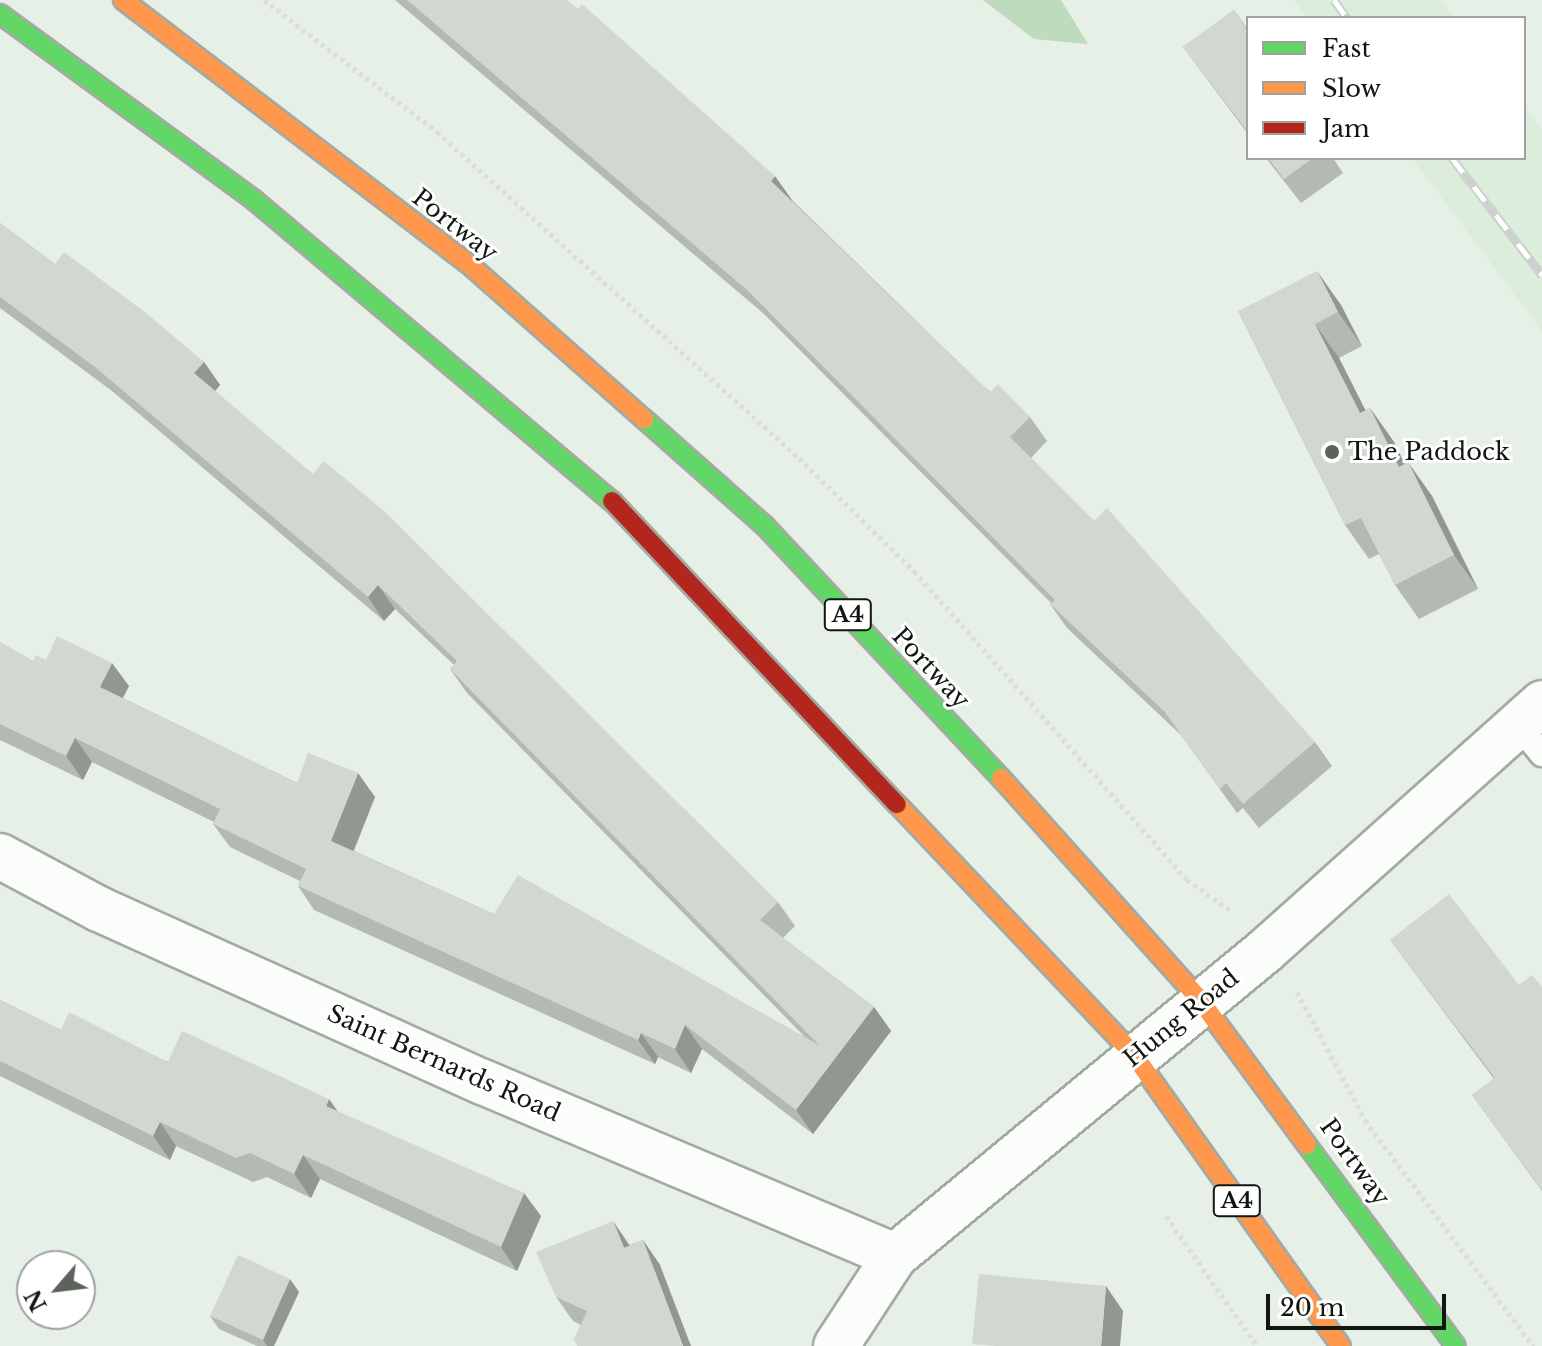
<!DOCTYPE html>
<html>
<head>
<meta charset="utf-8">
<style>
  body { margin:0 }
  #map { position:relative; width:1542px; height:1346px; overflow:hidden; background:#e6f0e6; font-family:"Libre Baskerville",serif }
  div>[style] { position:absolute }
  .built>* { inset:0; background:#dceddb }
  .green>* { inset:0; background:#bedbbd }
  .path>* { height:5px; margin-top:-2.5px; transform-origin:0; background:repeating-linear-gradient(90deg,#dbdedb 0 4px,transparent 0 8px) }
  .roads { filter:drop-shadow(2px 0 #a3aaa2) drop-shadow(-2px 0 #a3aaa2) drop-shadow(0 2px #a3aaa2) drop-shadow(0 -2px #a3aaa2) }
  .lane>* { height:24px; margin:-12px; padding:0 12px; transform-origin:12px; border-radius:12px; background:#fbfdfb }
  .street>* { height:44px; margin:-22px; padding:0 22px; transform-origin:22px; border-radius:22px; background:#fbfdfb }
  .fast>* { height:18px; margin:-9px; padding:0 9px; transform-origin:9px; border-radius:9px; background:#63d668 }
  .slow>* { height:18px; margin:-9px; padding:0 9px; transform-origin:9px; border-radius:9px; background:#ff974d }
  .jam>* { height:18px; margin:-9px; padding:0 9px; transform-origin:9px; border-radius:9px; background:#b3261e }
  .rail>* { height:9px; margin-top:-4.5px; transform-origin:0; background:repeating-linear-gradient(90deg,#fff 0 18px,#cdd1cd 0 36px); box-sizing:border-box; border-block:2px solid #cdd1cd }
  .wall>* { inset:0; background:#b3bab3 }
  .shaded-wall>* { inset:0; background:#929792 }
  .building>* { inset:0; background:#d0d8d0 }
  .dots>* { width:22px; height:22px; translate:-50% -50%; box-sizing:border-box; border:4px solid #fff; border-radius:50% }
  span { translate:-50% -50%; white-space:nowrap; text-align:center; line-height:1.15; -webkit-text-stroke:6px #fff; paint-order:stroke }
  .shield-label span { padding:2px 6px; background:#fff; border:2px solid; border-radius:6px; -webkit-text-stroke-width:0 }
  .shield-label { font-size:22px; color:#111710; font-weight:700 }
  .street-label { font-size:24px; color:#111710 }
  .poi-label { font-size:24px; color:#111710 }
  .left { translate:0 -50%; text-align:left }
  .legend { position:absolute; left:1246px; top:16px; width:280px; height:144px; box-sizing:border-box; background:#fff; border:2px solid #a0a29f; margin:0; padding:10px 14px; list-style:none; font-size:24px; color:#111710 }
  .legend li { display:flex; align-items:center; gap:16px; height:40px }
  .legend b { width:40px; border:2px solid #a0a29f }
  .north { position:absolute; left:16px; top:1250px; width:80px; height:80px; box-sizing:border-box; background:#fff; border:2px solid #a0a29f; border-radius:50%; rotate:242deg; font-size:22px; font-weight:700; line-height:32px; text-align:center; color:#111710 }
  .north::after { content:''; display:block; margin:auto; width:28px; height:36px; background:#5c635b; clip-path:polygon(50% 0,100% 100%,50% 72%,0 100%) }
  .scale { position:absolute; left:1266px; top:1294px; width:180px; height:36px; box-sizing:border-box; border:4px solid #111710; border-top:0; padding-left:10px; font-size:24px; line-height:28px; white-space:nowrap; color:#111710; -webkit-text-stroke:6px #fff; paint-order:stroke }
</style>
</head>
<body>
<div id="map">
  <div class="built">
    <div style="clip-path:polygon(1294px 0,1441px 0,1455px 18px,1307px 18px)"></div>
    <div style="clip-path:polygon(1524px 106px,1542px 130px,1542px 331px,1412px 158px,1524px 158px)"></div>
  </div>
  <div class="green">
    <div style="clip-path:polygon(983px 0,1061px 0,1088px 44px,1034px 39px)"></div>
  </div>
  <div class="path">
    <div style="left:264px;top:0;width:218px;rotate:37.3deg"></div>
    <div style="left:437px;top:132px;width:487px;rotate:42deg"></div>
    <div style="left:799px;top:458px;width:161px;rotate:44.5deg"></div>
    <div style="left:914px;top:571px;width:412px;rotate:48.5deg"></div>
    <div style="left:1187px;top:880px;width:52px;rotate:34.9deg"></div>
    <div style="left:1297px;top:992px;width:145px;rotate:62deg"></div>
    <div style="left:1365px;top:1120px;width:282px;rotate:53.4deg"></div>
    <div style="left:1166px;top:1216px;width:159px;rotate:55deg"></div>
  </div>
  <div class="roads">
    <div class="lane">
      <div style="left:1520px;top:727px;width:35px;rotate:51deg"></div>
    </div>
    <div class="street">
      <div style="left:0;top:856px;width:112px;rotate:28.2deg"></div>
      <div style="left:99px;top:909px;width:421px;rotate:24.3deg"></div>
      <div style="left:483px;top:1082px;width:447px;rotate:22.9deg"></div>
      <div style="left:836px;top:1346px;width:108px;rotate:-56.8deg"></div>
      <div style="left:895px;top:1256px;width:480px;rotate:-39.5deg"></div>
      <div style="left:1265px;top:951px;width:372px;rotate:-41.8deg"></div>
    </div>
    <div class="fast">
      <div style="left:0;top:14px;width:315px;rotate:36.2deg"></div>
      <div style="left:254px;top:200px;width:468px;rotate:40.1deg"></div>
      <div style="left:644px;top:419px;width:160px;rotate:41.5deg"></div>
      <div style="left:764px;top:525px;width:347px;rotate:46.9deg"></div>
      <div style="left:1307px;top:1145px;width:250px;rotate:53.5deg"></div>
    </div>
    <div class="slow">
      <div style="left:123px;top:0;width:439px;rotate:37.4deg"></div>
      <div style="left:472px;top:267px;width:230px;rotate:41.5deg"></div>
      <div style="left:1001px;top:778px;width:298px;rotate:48.1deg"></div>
      <div style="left:1200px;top:1000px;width:180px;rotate:53.6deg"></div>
      <div style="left:897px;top:804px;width:345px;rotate:46.6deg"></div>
      <div style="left:1134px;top:1055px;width:357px;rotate:54.6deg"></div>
    </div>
    <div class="jam">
      <div style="left:612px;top:501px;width:416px;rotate:46.8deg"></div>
    </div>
  </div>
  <div class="rail">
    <div style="left:1334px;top:0;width:22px;rotate:54deg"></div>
    <div style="left:1452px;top:158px;width:148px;rotate:52.4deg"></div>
  </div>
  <div class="wall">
    <div style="clip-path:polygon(395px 0,567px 0,792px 200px,981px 384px,991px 392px,1030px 417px,1047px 441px,1031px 458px,1315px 742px,1332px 766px,1259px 828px,1243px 808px,1237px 813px,1181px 735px,1067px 628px,1050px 604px,1051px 603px,764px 314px)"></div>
    <div style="clip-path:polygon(1234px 10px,1248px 30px,1248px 134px,1183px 47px)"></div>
    <div style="clip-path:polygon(1266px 158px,1333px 158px,1343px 173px,1301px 203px)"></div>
    <div style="clip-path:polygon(0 223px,55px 264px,204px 362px,220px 385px,215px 391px,778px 902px,795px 926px,783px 938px,874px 1007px,891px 1031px,813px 1134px,702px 1049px,691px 1073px,658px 1057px,655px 1064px,314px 910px,298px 886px,300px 881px,230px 847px,213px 824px,214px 822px,92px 762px,83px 780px,0 740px,0 642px,33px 661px,46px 660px,129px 686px,123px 698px,297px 783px,375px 797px,354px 851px,494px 914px,804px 1036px,467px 693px,450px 669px,454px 665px,395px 609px,384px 621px,112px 391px,0 308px)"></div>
    <div style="clip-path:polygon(1341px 305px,1362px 346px,1339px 358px,1365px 410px,1370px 408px,1394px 442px,1404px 464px,1432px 496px,1478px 589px,1419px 619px,1395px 585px,1379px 554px,1369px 559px,1345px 525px,1238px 311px)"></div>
    <div style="clip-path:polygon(1390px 940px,1519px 985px,1542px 987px,1542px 1191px,1472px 1095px,1494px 1079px)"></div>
    <div style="clip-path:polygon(0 1000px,61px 1030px,337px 1111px,541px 1216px,517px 1271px,320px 1179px,311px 1198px,267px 1177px,253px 1182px,176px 1146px,170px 1160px,0 1076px)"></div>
    <div style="clip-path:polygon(643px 1240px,660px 1265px,581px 1325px,573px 1321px,556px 1297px,630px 1245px)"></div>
    <div style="clip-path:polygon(299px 1292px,274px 1346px,257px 1346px,219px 1329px,210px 1316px)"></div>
  </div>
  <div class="shaded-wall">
    <div style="clip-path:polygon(775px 176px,792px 200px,787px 205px,771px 181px)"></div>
    <div style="clip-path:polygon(1317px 271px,1341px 305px,1362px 346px,1338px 312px)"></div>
    <div style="clip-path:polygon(1315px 324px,1339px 358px,1384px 447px,1360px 413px)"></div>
    <div style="clip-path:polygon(204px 362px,220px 385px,210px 397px,194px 373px)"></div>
    <div style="clip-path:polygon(1370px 408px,1394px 442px,1423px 501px,1399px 467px)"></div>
    <div style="clip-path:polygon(1408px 462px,1432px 496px,1478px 589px,1454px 555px)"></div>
    <div style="clip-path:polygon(378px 585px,395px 609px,384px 621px,368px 597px)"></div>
    <div style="clip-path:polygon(112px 663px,129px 686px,116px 711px,100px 687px)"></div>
    <div style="clip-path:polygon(75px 738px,92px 762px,83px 780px,66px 756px)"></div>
    <div style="clip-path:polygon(358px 773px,375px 797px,348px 864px,331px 841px)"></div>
    <div style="clip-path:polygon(874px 1007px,891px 1031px,813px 1134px,796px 1110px)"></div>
    <div style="clip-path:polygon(685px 1025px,702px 1049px,691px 1073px,675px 1049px)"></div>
    <div style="clip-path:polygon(641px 1033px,658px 1057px,655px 1064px,638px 1040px)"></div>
    <div style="clip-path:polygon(329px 1099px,346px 1123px,326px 1106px)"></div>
    <div style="clip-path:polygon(160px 1122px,176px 1146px,170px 1160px,153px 1136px)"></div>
    <div style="clip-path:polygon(303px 1155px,320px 1179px,311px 1198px,294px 1174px)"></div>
    <div style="clip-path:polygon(524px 1193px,541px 1216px,517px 1271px,501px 1247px)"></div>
    <div style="clip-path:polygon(613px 1221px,630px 1246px,624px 1248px)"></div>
    <div style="clip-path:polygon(643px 1240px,660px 1265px,691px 1346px,683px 1346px)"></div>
    <div style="clip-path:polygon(290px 1279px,299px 1292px,274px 1346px,267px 1346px,263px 1340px)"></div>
    <div style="clip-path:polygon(1106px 1286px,1123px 1311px,1120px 1346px,1101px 1346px)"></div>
  </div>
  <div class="building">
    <div style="clip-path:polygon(407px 0,567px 0,578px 9px,582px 4px,775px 176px,771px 181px,981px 384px,991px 392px,998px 384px,1030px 417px,1010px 437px,1094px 521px,1107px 508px,1315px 742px,1243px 804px,1226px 783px,1220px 789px,1164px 711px,1050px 604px,1055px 600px,747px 290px)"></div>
    <div style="clip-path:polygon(1234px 10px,1248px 32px,1248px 132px,1183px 47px)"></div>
    <div style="clip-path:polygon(1268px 158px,1313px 158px,1284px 179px)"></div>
    <div style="clip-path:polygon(0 223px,55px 264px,64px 252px,146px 313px,204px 362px,194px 373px,313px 474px,324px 461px,384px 511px,778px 902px,760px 920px,874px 1007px,796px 1110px,685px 1025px,675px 1049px,641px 1033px,638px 1040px,298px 886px,306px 869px,213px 824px,220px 809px,75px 738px,66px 756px,0 724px,0 642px,33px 661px,36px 655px,46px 660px,57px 636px,112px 663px,100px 687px,297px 783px,308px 753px,358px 773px,331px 841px,494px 914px,518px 875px,819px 1045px,450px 669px,457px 661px,378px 585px,368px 597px,95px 367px,0 297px)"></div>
    <div style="clip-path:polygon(1317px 271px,1338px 312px,1315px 324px,1360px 413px,1370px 408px,1399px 467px,1408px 462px,1454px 555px,1395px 585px,1361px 518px,1345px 525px,1238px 311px)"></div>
    <div style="clip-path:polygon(1449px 894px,1519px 985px,1532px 975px,1542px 987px,1542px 1190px,1472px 1095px,1495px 1078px,1390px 940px)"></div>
    <div style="clip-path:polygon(0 1000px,61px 1030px,69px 1012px,168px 1062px,182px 1031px,329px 1099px,326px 1106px,524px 1193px,501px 1247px,303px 1155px,294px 1174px,250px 1153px,236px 1158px,160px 1122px,153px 1136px,0 1061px)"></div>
    <div style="clip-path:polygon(613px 1221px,624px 1248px,643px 1240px,683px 1346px,577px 1346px,574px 1339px,587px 1311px,556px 1297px,536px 1252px)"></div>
    <div style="clip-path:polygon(238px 1255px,290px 1279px,263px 1340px,210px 1316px)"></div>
    <div style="clip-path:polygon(979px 1274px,1106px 1286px,1101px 1346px,995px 1346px,972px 1344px)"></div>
  </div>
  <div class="dots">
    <div style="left:1332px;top:452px;background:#5c635b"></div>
  </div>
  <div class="shield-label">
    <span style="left:848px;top:615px">A4</span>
    <span style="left:1237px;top:1201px">A4</span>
  </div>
  <div class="street-label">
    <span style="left:455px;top:225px;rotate:38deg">Portway</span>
    <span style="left:931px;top:668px;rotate:47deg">Portway</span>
    <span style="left:1181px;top:1018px;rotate:-39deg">Hung Road</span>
    <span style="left:444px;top:1063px;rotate:24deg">Saint Bernards Road</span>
    <span style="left:1355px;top:1162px;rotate:54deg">Portway</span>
  </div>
  <div class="poi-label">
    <span class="left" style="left:1348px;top:452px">The Paddock</span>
  </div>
  <ul class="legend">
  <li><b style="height:10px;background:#63d668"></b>Fast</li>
  <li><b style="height:10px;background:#ff974d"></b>Slow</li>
  <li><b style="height:10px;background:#b3261e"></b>Jam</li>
  </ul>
  <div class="north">N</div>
  <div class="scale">20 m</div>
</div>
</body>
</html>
